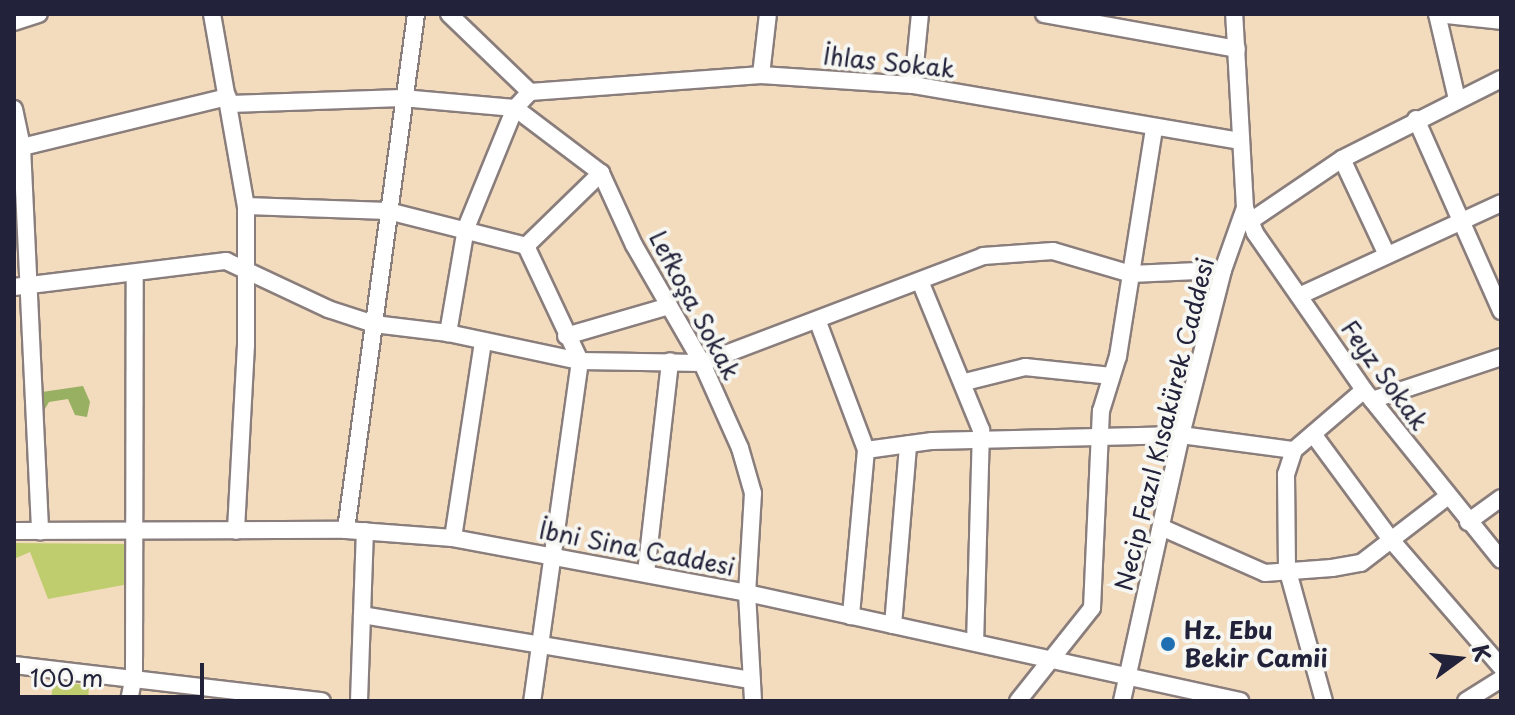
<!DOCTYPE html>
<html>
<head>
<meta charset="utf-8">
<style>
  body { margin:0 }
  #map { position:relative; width:1515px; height:715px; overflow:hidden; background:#f3dbbe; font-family:"Playpen Sans",sans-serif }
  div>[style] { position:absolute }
  .green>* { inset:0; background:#c0cd6f }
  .forest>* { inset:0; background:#98b062 }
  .roads { filter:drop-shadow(2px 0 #8a7e7c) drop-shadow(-2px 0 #8a7e7c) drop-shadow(0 2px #8a7e7c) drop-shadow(0 -2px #8a7e7c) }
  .minor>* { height:16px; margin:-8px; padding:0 8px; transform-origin:8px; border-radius:8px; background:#fff }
  .dots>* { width:22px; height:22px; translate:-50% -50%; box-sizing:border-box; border:4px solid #f6f6f2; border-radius:50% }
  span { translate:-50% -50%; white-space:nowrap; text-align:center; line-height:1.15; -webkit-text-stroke:8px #f6f6f2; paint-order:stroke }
  .street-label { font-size:24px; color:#22223b }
  .poi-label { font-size:24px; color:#22223b; font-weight:700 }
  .left { translate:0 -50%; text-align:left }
  .frame { position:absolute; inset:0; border:16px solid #22223b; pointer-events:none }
  .north { position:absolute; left:1419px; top:619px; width:80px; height:80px; -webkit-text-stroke:6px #f6f6f2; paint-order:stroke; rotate:75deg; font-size:22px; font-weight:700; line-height:32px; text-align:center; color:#22223b }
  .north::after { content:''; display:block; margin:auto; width:28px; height:36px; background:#22223b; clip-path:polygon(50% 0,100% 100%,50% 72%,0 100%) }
  .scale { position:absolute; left:16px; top:663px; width:188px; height:36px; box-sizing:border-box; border:4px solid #22223b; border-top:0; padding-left:10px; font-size:24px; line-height:28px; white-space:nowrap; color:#22223b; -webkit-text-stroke:6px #f6f6f2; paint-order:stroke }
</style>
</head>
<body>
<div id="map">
  <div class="green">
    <div style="clip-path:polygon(14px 543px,129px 544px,129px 584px,48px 599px,30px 552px,14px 559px)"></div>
    <div style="clip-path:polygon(53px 682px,89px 685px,88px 701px,51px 701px)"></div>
  </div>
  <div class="forest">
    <div style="clip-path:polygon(83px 386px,90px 402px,87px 417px,75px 415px,68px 399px,49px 402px,43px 412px,38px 410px,42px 392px)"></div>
  </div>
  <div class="roads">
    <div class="minor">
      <div style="left:212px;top:14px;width:195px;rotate:80deg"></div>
      <div style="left:246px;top:206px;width:139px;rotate:90deg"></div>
      <div style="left:246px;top:345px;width:186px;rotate:93.1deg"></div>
      <div style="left:449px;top:14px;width:112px;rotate:43.9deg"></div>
      <div style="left:530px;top:92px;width:22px;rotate:133deg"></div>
      <div style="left:515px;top:108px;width:108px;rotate:37.1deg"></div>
      <div style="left:601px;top:173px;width:79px;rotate:65.4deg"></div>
      <div style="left:634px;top:245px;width:136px;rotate:60deg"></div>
      <div style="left:702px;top:363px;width:93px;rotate:65.9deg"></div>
      <div style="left:740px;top:448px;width:47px;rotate:73.9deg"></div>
      <div style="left:753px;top:493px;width:100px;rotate:93.4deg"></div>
      <div style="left:747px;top:593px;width:108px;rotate:86.8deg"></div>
      <div style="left:1044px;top:14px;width:196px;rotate:10.3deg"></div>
      <div style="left:1437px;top:14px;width:87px;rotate:76.8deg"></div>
      <div style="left:1437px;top:14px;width:64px;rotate:6.2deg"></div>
      <div style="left:14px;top:22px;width:26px;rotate:-18deg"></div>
      <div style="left:761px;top:75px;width:61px;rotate:-83.5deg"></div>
      <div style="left:913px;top:85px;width:71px;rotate:-84.4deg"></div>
      <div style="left:530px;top:92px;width:232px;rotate:-4.2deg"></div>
      <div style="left:761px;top:75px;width:152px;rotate:3.8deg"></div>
      <div style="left:913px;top:85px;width:332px;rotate:9.7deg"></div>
      <div style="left:230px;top:104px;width:172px;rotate:-2deg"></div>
      <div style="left:402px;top:98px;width:113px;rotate:5.1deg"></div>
      <div style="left:515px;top:108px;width:130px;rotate:112.2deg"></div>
      <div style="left:466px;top:228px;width:107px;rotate:99.7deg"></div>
      <div style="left:14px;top:109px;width:39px;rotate:78deg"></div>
      <div style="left:22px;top:147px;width:385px;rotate:87.3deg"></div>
      <div style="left:1416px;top:119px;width:210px;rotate:66.1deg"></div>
      <div style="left:14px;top:149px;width:220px;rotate:-13.7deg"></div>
      <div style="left:1342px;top:159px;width:104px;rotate:64.9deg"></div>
      <div style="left:246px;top:206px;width:142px;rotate:2deg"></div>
      <div style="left:388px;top:211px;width:142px;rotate:14.2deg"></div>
      <div style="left:526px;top:246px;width:127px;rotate:64.8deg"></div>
      <div style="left:580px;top:361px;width:343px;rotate:98deg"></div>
      <div style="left:1245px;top:208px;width:27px;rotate:68deg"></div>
      <div style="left:1255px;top:233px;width:191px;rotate:55.2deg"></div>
      <div style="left:1364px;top:390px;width:218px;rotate:51.1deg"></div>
      <div style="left:1249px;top:222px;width:112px;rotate:-34.1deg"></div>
      <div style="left:1342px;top:159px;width:178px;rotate:-26.7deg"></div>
      <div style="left:526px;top:246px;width:105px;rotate:-44.2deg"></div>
      <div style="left:920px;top:281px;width:161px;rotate:67.7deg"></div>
      <div style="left:981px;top:430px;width:212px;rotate:91.6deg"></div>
      <div style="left:14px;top:287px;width:214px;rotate:-7deg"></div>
      <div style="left:226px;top:261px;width:113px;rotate:25.2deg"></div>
      <div style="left:328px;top:309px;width:48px;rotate:18.1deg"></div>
      <div style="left:374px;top:324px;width:75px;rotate:6.9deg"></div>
      <div style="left:448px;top:333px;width:135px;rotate:12deg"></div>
      <div style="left:580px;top:361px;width:122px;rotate:0.9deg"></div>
      <div style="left:702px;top:363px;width:301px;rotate:-20.8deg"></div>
      <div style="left:983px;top:256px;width:70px;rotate:-4.1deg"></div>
      <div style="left:1053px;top:251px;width:81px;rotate:16.4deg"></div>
      <div style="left:1131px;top:274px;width:92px;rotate:-2.5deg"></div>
      <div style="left:1299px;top:296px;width:222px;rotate:-24.7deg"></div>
      <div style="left:818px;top:322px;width:137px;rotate:69.4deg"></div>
      <div style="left:866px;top:450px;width:167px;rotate:95.2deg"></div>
      <div style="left:566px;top:336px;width:107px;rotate:-16.2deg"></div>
      <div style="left:965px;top:382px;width:62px;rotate:-14deg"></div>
      <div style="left:1025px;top:367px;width:87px;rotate:5.9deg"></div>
      <div style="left:1372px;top:400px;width:136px;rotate:-18.4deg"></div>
      <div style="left:1313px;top:434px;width:133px;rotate:53.6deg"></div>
      <div style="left:1392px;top:541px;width:167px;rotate:49.1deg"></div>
      <div style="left:866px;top:450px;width:67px;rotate:-7.8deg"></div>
      <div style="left:932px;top:441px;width:249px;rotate:-1.4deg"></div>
      <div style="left:1181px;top:435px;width:114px;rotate:7.6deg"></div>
      <div style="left:1294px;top:450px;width:92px;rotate:-40.6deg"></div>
      <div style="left:1294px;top:450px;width:25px;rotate:108deg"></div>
      <div style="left:1286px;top:474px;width:94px;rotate:89.4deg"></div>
      <div style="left:1287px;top:568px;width:138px;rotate:74.5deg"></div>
      <div style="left:1468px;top:522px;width:41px;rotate:-36deg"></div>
      <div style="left:1163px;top:528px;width:111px;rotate:23.8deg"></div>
      <div style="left:1265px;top:573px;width:67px;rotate:-4.3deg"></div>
      <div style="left:1332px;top:568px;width:29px;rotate:-10deg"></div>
      <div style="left:1361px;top:563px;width:108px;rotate:-37.5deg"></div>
      <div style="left:346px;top:530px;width:521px;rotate:-82.27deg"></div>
      <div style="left:14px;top:531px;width:332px;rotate:-0.2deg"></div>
      <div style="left:346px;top:530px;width:107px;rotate:4.3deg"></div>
      <div style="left:453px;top:538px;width:299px;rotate:10.6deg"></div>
      <div style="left:747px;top:593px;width:505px;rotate:12.36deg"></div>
      <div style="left:453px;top:538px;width:199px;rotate:-81.3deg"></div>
      <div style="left:646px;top:573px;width:213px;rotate:-83.5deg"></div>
      <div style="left:362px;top:615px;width:395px;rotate:9.5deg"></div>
      <div style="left:893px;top:625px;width:181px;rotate:-85.2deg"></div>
      <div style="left:14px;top:665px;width:310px;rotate:6.7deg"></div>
      <div style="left:129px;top:701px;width:25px;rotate:-79deg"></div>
      <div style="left:134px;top:676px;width:403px;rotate:-89.9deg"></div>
      <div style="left:359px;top:701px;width:170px;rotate:-88deg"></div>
      <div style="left:1018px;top:701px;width:119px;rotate:-51.5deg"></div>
      <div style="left:1092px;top:608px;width:197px;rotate:-87.4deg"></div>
      <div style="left:1101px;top:411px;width:58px;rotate:-72.8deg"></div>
      <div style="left:1118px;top:356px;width:231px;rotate:-81deg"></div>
      <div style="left:1122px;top:701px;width:272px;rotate:-77.5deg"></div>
      <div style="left:1181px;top:435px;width:170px;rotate:-75.7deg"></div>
      <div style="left:1223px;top:270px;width:66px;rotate:-70.5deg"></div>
      <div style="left:1245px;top:208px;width:194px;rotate:-93.2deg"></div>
      <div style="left:1466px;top:701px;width:41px;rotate:-32.2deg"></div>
    </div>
  </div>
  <div class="dots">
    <div style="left:1168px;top:644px;background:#1f6fb2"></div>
  </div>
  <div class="street-label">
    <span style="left:889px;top:62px;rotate:6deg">İhlas Sokak</span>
    <span style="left:695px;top:305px;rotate:62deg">Lefkoşa Sokak</span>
    <span style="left:1385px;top:375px;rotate:54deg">Feyz Sokak</span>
    <span style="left:1164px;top:424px;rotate:-76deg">Necip Fazıl Kısakürek Caddesi</span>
    <span style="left:637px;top:548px;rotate:11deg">İbni Sina Caddesi</span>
  </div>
  <div class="poi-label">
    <span class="left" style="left:1184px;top:644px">Hz. Ebu<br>Bekir Camii</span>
  </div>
  <div class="frame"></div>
  <div class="north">K</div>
  <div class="scale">100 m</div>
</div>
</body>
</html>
